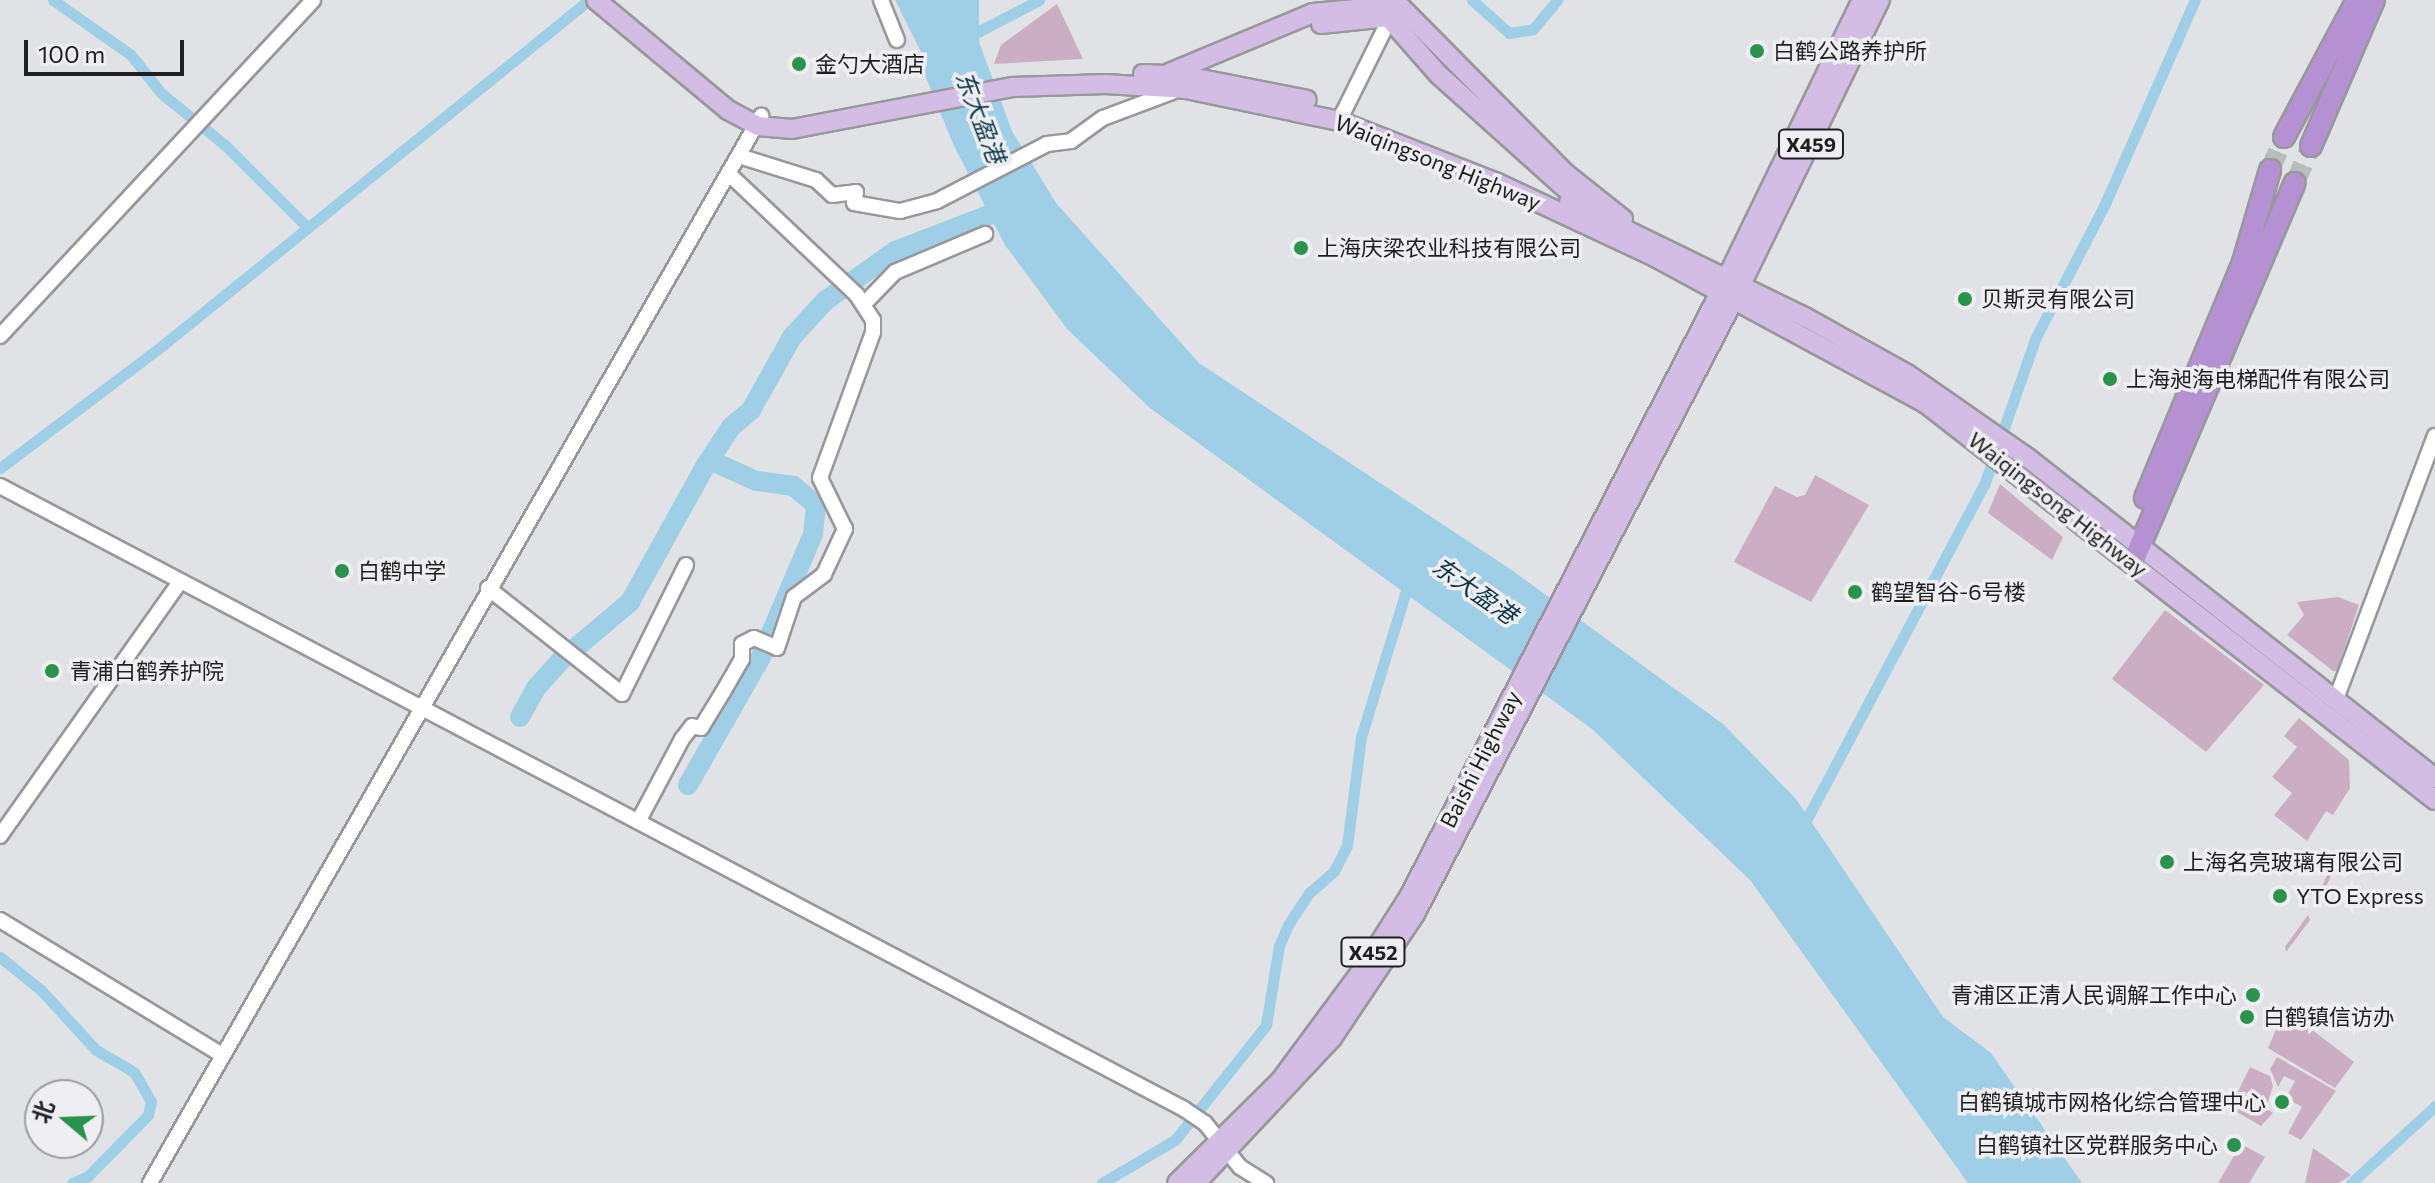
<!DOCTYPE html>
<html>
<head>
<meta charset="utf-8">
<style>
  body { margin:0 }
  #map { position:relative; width:2435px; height:1183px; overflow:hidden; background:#e1e2e6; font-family:Commissioner,"Noto Sans SC",sans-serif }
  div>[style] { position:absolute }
  .green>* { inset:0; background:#ccaec4 }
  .water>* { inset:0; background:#9ecfe6 }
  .canal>* { height:11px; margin:-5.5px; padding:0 5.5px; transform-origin:5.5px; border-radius:5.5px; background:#9ecfe6 }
  .river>* { height:20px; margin:-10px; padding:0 10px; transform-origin:10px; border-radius:10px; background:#9ecfe6 }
  .highway-tunnel>* { height:20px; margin-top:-10px; transform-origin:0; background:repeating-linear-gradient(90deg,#babbbe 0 20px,transparent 0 30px) }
  .roads { filter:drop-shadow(2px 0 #98989c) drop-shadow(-2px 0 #98989c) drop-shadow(0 2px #98989c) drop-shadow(0 -2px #98989c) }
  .minor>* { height:14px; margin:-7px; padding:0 7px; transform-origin:7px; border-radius:7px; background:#fff }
  .major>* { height:18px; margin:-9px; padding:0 9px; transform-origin:9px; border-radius:9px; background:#d3bde5 }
  .highway>* { height:20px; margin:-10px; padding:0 10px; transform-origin:10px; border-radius:10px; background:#b591d3 }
  .dots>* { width:22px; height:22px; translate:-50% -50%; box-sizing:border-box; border:4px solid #efeff3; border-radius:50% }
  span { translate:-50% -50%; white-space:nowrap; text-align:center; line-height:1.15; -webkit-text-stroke:7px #efeff3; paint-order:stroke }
  .shield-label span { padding:2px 6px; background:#efeff3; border:2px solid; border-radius:6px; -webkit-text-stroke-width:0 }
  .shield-label { font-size:20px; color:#1f1f20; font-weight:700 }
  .poi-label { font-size:22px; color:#1f1f20 }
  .left { translate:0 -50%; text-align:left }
  .right { translate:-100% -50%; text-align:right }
  .street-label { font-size:22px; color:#1f1f20 }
  .water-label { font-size:24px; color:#0c3647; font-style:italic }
  .north { position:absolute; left:24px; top:1079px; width:80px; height:80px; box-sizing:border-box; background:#efeff3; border:2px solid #9c9c9f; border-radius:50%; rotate:289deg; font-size:22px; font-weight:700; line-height:32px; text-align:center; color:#1f1f20 }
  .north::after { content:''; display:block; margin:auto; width:28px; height:36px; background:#2a934b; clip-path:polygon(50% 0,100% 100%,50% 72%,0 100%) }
  .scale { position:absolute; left:24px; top:40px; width:160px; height:36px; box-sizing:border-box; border:4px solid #1f1f20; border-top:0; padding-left:10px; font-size:24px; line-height:28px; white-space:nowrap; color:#1f1f20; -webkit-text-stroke:6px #efeff3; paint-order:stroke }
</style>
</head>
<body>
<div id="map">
  <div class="green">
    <div style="clip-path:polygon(1057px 4px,1083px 59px,994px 64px,1001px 45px)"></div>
    <div style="clip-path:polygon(1815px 475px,1869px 505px,1811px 602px,1734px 562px,1775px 486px,1797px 497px,1805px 495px)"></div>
    <div style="clip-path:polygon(2000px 484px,2063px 537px,2052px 560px,1988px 513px)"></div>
    <div style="clip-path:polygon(2338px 597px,2359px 605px,2337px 671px,2333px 671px,2287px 635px,2304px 615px,2297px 602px)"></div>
    <div style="clip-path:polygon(2165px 610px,2264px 685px,2206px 752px,2112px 679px)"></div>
    <div style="clip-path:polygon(2299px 718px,2349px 760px,2350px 788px,2333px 815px,2326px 811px,2307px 841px,2274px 815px,2292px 793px,2272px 777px,2297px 747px,2284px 736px)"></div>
    <div style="clip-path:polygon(2332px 873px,2319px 903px,2314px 904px,2327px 875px)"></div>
    <div style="clip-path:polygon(2308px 915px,2310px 920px,2286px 952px,2285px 947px)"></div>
    <div style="clip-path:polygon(2285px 1009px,2354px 1062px,2335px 1088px,2268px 1048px)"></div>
    <div style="clip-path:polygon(2277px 1057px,2336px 1091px,2301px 1140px,2288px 1133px,2302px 1107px,2286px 1098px,2295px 1081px,2284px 1076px,2278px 1087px,2270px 1069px)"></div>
    <div style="clip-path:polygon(2250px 1067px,2270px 1076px,2273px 1086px,2266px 1108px,2273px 1113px,2261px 1126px,2230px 1108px)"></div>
    <div style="clip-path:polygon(2241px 1144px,2265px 1157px,2249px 1183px,2218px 1183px)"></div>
    <div style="clip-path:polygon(2313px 1148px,2351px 1175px,2339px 1183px,2305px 1183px)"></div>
  </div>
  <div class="water">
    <div style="clip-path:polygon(895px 0,979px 0,979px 42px,1012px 131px,1056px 203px,1199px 363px,1513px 571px,1723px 724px,1796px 799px,1943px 1017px,1991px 1053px,2082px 1183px,1968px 1183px,1750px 880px,1592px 729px,1150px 408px,1068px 330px,1005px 245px,954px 146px,924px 73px,925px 60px)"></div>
  </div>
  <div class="canal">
    <div style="left:53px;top:0;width:95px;rotate:35.2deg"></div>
    <div style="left:131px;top:55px;width:48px;rotate:51.7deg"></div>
    <div style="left:161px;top:93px;width:82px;rotate:39.1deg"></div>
    <div style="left:225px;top:145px;width:117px;rotate:45deg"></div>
    <div style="left:1472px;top:0;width:50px;rotate:41.7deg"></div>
    <div style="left:1509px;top:33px;width:24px;rotate:-9deg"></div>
    <div style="left:1533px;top:29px;width:38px;rotate:-50deg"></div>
    <div style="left:968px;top:37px;width:80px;rotate:-27.5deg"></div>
    <div style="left:0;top:468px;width:204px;rotate:-37deg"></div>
    <div style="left:163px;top:345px;width:548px;rotate:-39deg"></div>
    <div style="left:1801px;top:830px;width:391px;rotate:-62.1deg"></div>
    <div style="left:1984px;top:485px;width:155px;rotate:-70.7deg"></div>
    <div style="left:2035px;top:339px;width:150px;rotate:-62.6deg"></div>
    <div style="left:2104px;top:206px;width:225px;rotate:-66.2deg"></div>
    <div style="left:0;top:957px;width:53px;rotate:38.8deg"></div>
    <div style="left:41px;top:990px;width:81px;rotate:47.5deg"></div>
    <div style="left:96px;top:1050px;width:44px;rotate:30.1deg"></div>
    <div style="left:134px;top:1072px;width:34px;rotate:60deg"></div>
    <div style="left:151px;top:1102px;width:13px;rotate:103deg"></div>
    <div style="left:148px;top:1115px;width:86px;rotate:134.5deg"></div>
    <div style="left:88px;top:1176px;width:17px;rotate:156deg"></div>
    <div style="left:1102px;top:1183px;width:85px;rotate:-30.5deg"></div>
    <div style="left:1175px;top:1140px;width:147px;rotate:-51.6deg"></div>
    <div style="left:1266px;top:1025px;width:80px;rotate:-80.7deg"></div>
    <div style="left:1279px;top:946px;width:23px;rotate:-67deg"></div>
    <div style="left:1288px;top:925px;width:38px;rotate:-57deg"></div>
    <div style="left:1309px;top:893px;width:33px;rotate:-41deg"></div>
    <div style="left:1334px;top:871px;width:28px;rotate:-63deg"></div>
    <div style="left:1347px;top:846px;width:110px;rotate:-82.7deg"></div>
    <div style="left:1361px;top:737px;width:166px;rotate:-72.9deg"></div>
    <div style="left:2351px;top:1183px;width:114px;rotate:-42.5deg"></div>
  </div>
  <div class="river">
    <div style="left:520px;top:717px;width:33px;rotate:-61deg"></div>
    <div style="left:536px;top:688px;width:36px;rotate:-48deg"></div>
    <div style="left:560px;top:661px;width:92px;rotate:-40.1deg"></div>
    <div style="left:630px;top:602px;width:157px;rotate:-61deg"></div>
    <div style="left:706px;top:465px;width:45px;rotate:-56.7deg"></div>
    <div style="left:731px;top:427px;width:26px;rotate:-40deg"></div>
    <div style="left:751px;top:410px;width:84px;rotate:-60.7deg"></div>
    <div style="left:792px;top:337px;width:49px;rotate:-47.5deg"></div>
    <div style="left:825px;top:301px;width:86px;rotate:-35.5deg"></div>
    <div style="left:895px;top:251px;width:101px;rotate:-21deg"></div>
    <div style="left:688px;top:785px;width:145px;rotate:-60.3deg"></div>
    <div style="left:760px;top:659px;width:136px;rotate:-67deg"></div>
    <div style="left:813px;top:534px;width:29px;rotate:-84deg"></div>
    <div style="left:816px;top:505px;width:30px;rotate:-140deg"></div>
    <div style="left:793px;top:486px;width:37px;rotate:-172deg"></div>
    <div style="left:756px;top:481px;width:51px;rotate:-155.5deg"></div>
  </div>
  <div class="highway-tunnel">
    <div style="left:2270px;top:170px;width:36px;rotate:-67deg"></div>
    <div style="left:2295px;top:183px;width:40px;rotate:-66.6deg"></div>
  </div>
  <div class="roads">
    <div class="minor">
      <div style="left:881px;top:0;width:43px;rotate:68.2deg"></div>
      <div style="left:1339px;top:121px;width:124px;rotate:-63.6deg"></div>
      <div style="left:739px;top:156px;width:81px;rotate:17.3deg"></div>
      <div style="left:816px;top:180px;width:22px;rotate:43deg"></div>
      <div style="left:832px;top:195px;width:24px;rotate:-7deg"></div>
      <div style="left:856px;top:192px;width:11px;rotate:100deg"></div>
      <div style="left:854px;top:203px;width:47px;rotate:9.9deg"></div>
      <div style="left:900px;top:211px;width:38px;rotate:-15deg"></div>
      <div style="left:937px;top:201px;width:124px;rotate:-27.4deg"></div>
      <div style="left:1047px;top:144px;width:24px;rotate:-7deg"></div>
      <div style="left:1071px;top:141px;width:39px;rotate:-36deg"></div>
      <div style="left:1103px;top:118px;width:74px;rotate:-20.6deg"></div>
      <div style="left:864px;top:304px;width:45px;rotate:-45.9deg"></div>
      <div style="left:895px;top:272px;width:98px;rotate:-22.9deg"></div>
      <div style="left:0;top:336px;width:459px;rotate:-47deg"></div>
      <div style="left:0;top:486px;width:1338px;rotate:27.75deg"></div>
      <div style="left:1184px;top:1109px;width:25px;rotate:34deg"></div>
      <div style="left:1205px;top:1123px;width:56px;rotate:51.5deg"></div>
      <div style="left:1240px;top:1167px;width:31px;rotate:32deg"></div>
      <div style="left:488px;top:588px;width:171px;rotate:38.3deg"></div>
      <div style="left:622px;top:694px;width:144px;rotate:-63.6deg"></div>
      <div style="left:2336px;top:699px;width:281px;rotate:-69.4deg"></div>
      <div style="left:639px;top:820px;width:92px;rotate:-62deg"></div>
      <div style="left:682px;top:739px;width:16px;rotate:-52deg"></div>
      <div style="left:692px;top:726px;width:9px;rotate:13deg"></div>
      <div style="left:701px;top:728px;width:42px;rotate:-58.6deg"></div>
      <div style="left:723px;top:692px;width:38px;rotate:-60deg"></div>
      <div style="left:742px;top:659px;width:15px;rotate:-90deg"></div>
      <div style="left:742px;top:644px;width:13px;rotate:-27deg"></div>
      <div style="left:754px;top:638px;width:25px;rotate:23deg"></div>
      <div style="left:777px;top:648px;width:54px;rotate:-71.6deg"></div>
      <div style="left:794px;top:597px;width:38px;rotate:-37deg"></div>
      <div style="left:824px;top:574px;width:50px;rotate:-65deg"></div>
      <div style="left:845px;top:529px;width:57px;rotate:-116.1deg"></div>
      <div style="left:820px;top:478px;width:155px;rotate:-70deg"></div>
      <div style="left:873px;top:332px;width:12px;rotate:-90deg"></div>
      <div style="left:873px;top:320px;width:30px;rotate:-123deg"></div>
      <div style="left:857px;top:295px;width:176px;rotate:-136.6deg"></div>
      <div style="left:0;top:836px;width:311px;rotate:-54.7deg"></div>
      <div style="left:0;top:920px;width:260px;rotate:31.3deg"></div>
      <div style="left:150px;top:1183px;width:1230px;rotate:-60.2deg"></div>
    </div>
    <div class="major">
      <div style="left:596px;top:0;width:172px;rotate:39.8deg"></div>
      <div style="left:728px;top:110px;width:34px;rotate:28deg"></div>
      <div style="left:758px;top:126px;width:34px;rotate:5deg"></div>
      <div style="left:792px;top:129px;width:225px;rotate:-10.8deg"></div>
      <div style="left:1013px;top:87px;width:93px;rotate:-1.8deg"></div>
      <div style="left:1106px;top:84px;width:80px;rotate:3.6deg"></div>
      <div style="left:1186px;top:89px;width:156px;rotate:11.8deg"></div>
      <div style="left:1339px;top:121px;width:168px;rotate:21.4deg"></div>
      <div style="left:1495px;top:182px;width:177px;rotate:25.1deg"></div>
      <div style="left:1655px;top:257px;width:307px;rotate:28.4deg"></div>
      <div style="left:1925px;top:403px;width:646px;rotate:37.9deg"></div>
      <div style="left:1373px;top:0;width:100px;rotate:48.7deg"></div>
      <div style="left:1439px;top:75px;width:193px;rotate:41.9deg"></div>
      <div style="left:1394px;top:0;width:243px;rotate:45.3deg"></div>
      <div style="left:1565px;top:173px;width:74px;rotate:38.4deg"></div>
      <div style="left:1321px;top:24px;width:68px;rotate:-5.9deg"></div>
      <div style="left:1169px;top:73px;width:156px;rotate:-22.6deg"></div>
      <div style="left:1313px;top:13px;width:74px;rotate:-5.4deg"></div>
      <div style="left:1143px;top:74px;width:43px;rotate:2.7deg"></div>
      <div style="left:1186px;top:76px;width:123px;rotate:11.2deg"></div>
      <div style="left:1569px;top:202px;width:263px;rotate:26deg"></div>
      <div style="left:1805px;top:317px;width:117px;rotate:29.2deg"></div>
      <div style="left:1907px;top:374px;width:147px;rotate:34.8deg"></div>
      <div style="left:2028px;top:458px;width:518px;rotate:38.18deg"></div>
      <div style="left:1177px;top:1183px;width:145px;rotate:-44.7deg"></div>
      <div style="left:1280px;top:1081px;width:143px;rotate:-53.5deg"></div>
      <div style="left:1365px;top:966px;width:84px;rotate:-57.6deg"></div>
      <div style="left:1410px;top:895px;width:678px;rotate:-62.79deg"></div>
      <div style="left:1720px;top:292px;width:325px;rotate:-64.1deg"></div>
      <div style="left:1196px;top:1183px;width:199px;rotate:-46.8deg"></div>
      <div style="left:1332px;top:1038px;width:149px;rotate:-56.2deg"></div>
      <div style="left:1415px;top:914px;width:693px;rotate:-62.58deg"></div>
      <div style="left:1734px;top:299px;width:333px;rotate:-64deg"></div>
    </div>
    <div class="highway">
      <div style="left:2284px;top:137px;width:155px;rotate:-61.9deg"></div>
      <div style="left:2311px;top:146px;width:159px;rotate:-66.7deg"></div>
      <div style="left:2145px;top:498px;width:256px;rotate:-67.4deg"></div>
      <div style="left:2243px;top:262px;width:96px;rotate:-73.6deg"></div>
      <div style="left:2133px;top:562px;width:412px;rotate:-66.9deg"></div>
    </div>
  </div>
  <div class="dots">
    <div style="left:1757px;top:51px;background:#2a934b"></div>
    <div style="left:799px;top:64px;background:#2a934b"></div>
    <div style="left:1301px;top:248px;background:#2a934b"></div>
    <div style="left:1965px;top:299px;background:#2a934b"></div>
    <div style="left:2110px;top:379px;background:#2a934b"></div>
    <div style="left:342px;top:571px;background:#2a934b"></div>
    <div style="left:1855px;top:592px;background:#2a934b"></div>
    <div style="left:52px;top:671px;background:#2a934b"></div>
    <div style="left:2167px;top:862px;background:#2a934b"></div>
    <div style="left:2280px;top:896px;background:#2a934b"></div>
    <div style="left:2253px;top:995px;background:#2a934b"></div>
    <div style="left:2247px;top:1017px;background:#2a934b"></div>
    <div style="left:2282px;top:1102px;background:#2a934b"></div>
    <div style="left:2234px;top:1145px;background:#2a934b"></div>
  </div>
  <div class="shield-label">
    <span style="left:1811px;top:144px">X459</span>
    <span style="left:1373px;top:952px">X452</span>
  </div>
  <div class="poi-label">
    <span class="left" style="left:1773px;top:51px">白鹤公路养护所</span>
    <span class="left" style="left:815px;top:64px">金勺大酒店</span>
    <span class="left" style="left:1317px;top:248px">上海庆梁农业科技有限公司</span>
    <span class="left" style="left:1981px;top:299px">贝斯灵有限公司</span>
    <span class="left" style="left:2126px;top:379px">上海昶海电梯配件有限公司</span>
    <span class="left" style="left:358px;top:571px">白鹤中学</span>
    <span class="left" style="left:1871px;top:592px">鹤望智谷-6号楼</span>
    <span class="left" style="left:70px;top:671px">青浦白鹤养护院</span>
    <span class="left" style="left:2183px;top:862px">上海名亮玻璃有限公司</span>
    <span class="left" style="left:2296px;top:896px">YTO Express</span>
    <span class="right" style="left:2237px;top:995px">青浦区正清人民调解工作中心</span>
    <span class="left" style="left:2263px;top:1017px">白鹤镇信访办</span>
    <span class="right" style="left:2266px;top:1102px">白鹤镇城市网格化综合管理中心</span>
    <span class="right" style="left:2218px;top:1145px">白鹤镇社区党群服务中心</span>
  </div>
  <div class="street-label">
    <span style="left:1438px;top:162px;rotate:22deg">Waiqingsong Highway</span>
    <span style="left:2058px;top:504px;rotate:38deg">Waiqingsong Highway</span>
    <span style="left:1480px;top:759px;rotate:-63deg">Baishi Highway</span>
  </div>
  <div class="water-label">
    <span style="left:981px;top:117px;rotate:69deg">东大盈港</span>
    <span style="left:1475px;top:590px;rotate:35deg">东大盈港</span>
  </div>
  <div class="north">北</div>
  <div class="scale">100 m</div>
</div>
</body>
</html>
